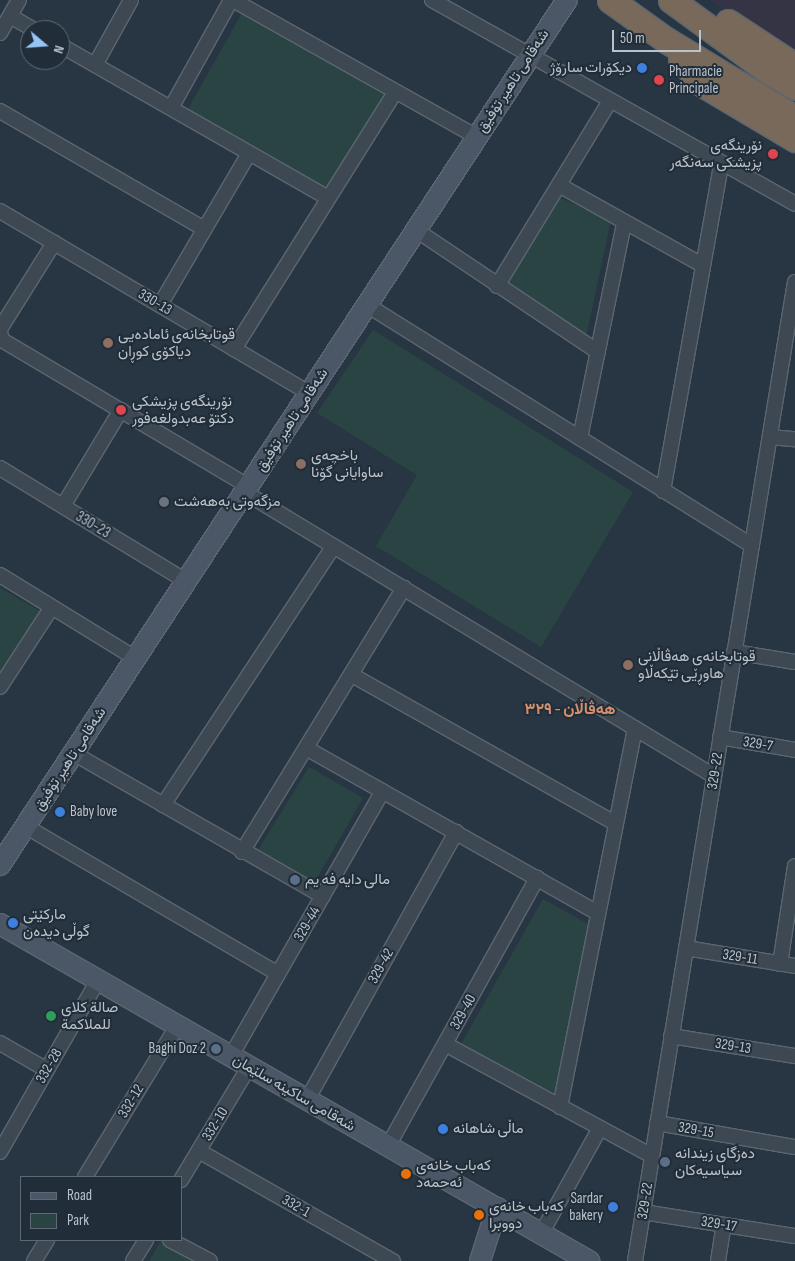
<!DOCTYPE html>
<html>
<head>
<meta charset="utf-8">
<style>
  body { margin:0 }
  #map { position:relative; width:795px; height:1261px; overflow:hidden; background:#283643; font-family:"Sofia Sans Condensed",Vazirmatn,sans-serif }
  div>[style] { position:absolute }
  .medical>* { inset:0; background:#353444 }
  .green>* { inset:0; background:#2a4444 }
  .roads { filter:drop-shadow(1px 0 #5b6670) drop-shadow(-1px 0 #5b6670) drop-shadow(0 1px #5b6670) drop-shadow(0 -1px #5b6670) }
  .street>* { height:14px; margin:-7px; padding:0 7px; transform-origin:7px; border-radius:7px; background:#3d4853 }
  .secondary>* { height:20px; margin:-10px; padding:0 10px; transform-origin:10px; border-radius:10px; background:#4b5766 }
  .highway>* { height:25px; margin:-12.5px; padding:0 12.5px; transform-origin:12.5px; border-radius:12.5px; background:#78695a }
  .dots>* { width:14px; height:14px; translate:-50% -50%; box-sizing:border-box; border:2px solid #212d38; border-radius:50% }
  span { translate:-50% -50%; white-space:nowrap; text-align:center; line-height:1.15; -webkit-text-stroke:4px #212d38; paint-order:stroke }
  .poi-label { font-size:15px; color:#bac3cc }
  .right { translate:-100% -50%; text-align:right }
  .left { translate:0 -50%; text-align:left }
  .street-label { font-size:15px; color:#bac3cc }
  .neighbourhood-label { font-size:16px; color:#d4906e; font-weight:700 }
  .legend { position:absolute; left:20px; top:1176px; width:162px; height:65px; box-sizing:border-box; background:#212d38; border:1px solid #5e6973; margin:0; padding:6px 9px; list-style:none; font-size:15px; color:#bac3cc }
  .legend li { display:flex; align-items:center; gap:10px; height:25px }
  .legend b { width:25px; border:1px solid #5e6973 }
  .north { position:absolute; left:20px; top:20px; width:50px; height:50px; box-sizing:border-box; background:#212d38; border:1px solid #5e6973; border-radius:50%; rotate:108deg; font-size:14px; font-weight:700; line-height:20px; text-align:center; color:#bac3cc }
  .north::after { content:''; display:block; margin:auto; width:18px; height:22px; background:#96c4f6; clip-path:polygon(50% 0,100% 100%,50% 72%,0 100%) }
  .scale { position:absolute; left:612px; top:30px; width:89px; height:22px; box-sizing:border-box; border:2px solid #bac3cc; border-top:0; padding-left:6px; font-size:15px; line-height:18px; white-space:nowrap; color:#bac3cc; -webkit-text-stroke:4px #212d38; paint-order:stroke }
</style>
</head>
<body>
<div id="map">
  <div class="medical">
    <div style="clip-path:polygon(710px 0,795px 0,795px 54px)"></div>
  </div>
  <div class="green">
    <div style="clip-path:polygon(244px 9px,390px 93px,329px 191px,187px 111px)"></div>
    <div style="clip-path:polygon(558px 197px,611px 220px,586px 337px,502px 283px)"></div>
    <div style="clip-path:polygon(373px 330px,633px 492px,541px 647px,376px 546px,417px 475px,317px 413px)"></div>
    <div style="clip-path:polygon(0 588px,40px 611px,0 678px)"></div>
    <div style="clip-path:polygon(309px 767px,363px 798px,315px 882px,257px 852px)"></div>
    <div style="clip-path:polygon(543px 899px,588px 924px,562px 1097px,461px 1044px)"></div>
    <div style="clip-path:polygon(161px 1241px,197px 1261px,149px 1261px)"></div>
  </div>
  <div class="roads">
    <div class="street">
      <div style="left:233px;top:0;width:280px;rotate:29.3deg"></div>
      <div style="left:432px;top:0;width:416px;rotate:29.3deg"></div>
      <div style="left:10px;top:16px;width:28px;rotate:30deg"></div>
      <div style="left:0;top:33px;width:38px;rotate:-60deg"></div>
      <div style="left:60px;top:45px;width:309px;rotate:29.7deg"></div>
      <div style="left:95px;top:65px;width:74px;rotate:-61deg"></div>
      <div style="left:171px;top:108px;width:124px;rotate:-60.9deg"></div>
      <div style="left:0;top:111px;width:236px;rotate:30deg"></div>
      <div style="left:559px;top:185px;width:164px;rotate:29.2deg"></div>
      <div style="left:0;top:211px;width:359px;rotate:30.5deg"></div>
      <div style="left:416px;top:230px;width:219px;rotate:33.8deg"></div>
      <div style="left:497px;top:286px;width:217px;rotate:-58.6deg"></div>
      <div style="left:160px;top:305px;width:176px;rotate:-59.6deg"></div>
      <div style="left:367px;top:305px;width:454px;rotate:32deg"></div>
      <div style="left:0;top:329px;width:102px;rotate:-57.9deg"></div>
      <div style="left:0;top:332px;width:8px;rotate:76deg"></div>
      <div style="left:2px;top:340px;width:286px;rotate:30.7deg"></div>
      <div style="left:234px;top:349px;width:303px;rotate:-57.9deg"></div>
      <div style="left:770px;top:437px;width:25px;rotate:5deg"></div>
      <div style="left:580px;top:438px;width:219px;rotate:-78.4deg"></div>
      <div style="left:0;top:468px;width:218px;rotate:31.3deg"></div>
      <div style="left:663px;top:491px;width:332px;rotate:-79.9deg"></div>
      <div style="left:244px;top:492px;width:549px;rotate:31.14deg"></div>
      <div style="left:63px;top:506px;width:112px;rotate:-58.9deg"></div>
      <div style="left:0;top:575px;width:158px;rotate:31.6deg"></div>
      <div style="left:734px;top:652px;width:62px;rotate:9.3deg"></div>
      <div style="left:352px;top:675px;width:302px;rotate:29.4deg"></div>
      <div style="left:0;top:687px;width:95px;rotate:-57deg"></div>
      <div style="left:720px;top:737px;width:76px;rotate:9.8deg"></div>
      <div style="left:306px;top:748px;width:335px;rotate:29.5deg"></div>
      <div style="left:73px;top:753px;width:288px;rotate:29.8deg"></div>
      <div style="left:163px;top:805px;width:310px;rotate:-56.6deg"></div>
      <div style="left:25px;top:826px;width:293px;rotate:30.3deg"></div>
      <div style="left:242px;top:852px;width:310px;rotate:-58.5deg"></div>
      <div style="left:686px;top:948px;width:110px;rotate:9.4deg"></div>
      <div style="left:780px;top:964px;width:99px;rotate:-81.3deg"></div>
      <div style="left:671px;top:1036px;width:126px;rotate:9.2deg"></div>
      <div style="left:0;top:1043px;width:54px;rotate:29.9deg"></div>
      <div style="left:445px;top:1044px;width:235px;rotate:28.4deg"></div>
      <div style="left:231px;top:1056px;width:305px;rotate:-60.2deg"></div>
      <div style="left:307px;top:1100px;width:307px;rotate:-60.9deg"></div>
      <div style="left:560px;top:1107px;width:386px;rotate:-78.8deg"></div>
      <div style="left:657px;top:1123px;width:140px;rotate:9.9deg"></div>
      <div style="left:388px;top:1146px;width:307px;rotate:-60.9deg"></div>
      <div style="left:199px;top:1151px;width:223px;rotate:29.6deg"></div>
      <div style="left:0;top:1152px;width:198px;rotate:-60.3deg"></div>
      <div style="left:85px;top:1177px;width:177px;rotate:-58.6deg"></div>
      <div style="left:181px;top:1180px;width:132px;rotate:-59deg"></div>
      <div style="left:643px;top:1212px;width:154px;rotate:9deg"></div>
      <div style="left:541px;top:1234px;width:121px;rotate:-60.9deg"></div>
      <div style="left:170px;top:1240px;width:45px;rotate:27.7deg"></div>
      <div style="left:34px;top:1261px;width:25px;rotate:-58deg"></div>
      <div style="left:133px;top:1261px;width:25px;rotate:-58deg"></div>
      <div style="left:635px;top:1261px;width:992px;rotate:-80.72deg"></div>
      <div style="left:718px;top:1261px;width:36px;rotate:-81deg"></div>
    </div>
    <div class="secondary">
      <div style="left:0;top:865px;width:1034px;rotate:-56.76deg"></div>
      <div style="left:0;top:924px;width:679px;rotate:29.78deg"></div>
      <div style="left:480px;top:1261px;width:56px;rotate:-72.2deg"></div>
    </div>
    <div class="highway">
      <div style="left:610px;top:0;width:69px;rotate:35.5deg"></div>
      <div style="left:666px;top:40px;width:151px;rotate:31.2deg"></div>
      <div style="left:671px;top:0;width:124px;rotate:36.1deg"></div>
      <div style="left:771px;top:73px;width:28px;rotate:30deg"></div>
      <div style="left:728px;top:22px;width:80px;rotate:33.3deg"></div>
      <div style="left:681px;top:60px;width:34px;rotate:47deg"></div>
      <div style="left:704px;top:85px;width:106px;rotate:30.7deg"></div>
    </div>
  </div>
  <div class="dots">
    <div style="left:642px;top:68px;background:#3f7fe0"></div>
    <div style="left:659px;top:80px;background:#e0444e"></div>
    <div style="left:773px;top:154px;background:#e0444e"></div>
    <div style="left:108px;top:343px;background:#8d6e63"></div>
    <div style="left:121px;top:410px;background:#e0444e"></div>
    <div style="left:301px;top:464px;background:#8d6e63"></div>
    <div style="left:164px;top:502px;background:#6b7280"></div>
    <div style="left:628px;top:665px;background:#8d6e63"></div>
    <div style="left:60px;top:812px;background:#3f7fe0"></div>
    <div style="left:295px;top:880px;background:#5c6f8a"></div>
    <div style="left:13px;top:923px;background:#3f7fe0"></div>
    <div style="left:51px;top:1016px;background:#2e9e5b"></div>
    <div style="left:216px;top:1049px;background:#5c6f8a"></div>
    <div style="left:443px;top:1129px;background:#3f7fe0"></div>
    <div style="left:665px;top:1162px;background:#5c6f8a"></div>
    <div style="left:406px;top:1174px;background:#e8710a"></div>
    <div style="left:613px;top:1207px;background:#3f7fe0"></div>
    <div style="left:479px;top:1215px;background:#e8710a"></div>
  </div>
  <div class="poi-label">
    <span class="right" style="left:632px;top:68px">دیکۆرات سارۆژ</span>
    <span class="left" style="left:669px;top:80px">Pharmacie<br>Principale</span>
    <span class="right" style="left:762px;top:154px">نۆرینگەی<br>پزیشکی سەنگەر</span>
    <span class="left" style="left:118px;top:343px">قوتابخانەی ئامادەیی<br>دیاکۆی کوڕان</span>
    <span class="left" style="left:132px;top:410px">نۆرینگەی پزیشکی<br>دکتۆ عەبدولغەفور</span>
    <span class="left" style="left:311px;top:464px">باخچەی<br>ساوایانی گۆنا</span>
    <span class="left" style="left:174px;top:502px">مزگەوتی بەهەشت</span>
    <span class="left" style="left:638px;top:665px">قوتابخانەی هەڤاڵانی<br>هاوڕێی تێکەڵاو</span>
    <span class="left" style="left:70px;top:812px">Baby love</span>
    <span class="left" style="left:305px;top:880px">مالى دايه فه يم</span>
    <span class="left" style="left:23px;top:923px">مارکێتی<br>گوڵی دیدەن</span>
    <span class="left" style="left:61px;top:1016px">صالة كلاي<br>للملاكمة</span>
    <span class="right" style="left:206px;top:1049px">Baghi Doz 2</span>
    <span class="left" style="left:453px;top:1129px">ماڵی شاھانە</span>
    <span class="left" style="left:675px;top:1162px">دەزگای زیندانە<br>سیاسیەکان</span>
    <span class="left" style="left:416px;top:1174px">کەباب خانەی<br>ئەحمەد</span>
    <span class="right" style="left:603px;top:1207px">Sardar<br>bakery</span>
    <span class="left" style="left:489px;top:1215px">کەباب خانەی<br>دووبرا</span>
  </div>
  <div class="street-label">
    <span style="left:513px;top:81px;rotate:-57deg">شەقامی تاهیر تۆفیق</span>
    <span style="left:155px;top:302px;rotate:31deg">330-13</span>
    <span style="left:292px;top:420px;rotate:-57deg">شەقامی تاهیر تۆفیق</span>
    <span style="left:93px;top:525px;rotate:31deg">330-23</span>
    <span style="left:758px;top:744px;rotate:10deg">329-7</span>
    <span style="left:70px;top:759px;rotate:-57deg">شەقامی تاهیر تۆفیق</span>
    <span style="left:715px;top:771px;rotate:-81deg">329-22</span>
    <span style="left:307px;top:924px;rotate:-60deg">329-44</span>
    <span style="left:740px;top:957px;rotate:9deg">329-11</span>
    <span style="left:381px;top:966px;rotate:-61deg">329-42</span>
    <span style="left:463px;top:1012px;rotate:-61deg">329-40</span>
    <span style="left:733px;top:1046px;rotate:9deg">329-13</span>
    <span style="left:49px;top:1066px;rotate:-60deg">332-28</span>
    <span style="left:294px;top:1093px;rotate:30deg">شەقامی ساکینە سلێمان</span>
    <span style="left:131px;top:1101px;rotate:-59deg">332-12</span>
    <span style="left:215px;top:1124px;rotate:-59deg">332-10</span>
    <span style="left:696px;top:1130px;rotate:10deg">329-15</span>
    <span style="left:645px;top:1201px;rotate:-81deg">329-22</span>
    <span style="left:296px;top:1206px;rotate:30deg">332-1</span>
    <span style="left:719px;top:1224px;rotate:9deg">329-17</span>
  </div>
  <div class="neighbourhood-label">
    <span style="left:570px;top:710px">هەڤاڵان - ٣٢٩</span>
  </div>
  <ul class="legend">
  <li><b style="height:6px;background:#4b5766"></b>Road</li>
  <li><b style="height:14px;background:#2a4444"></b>Park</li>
  </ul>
  <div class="north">N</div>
  <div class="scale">50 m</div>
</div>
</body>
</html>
